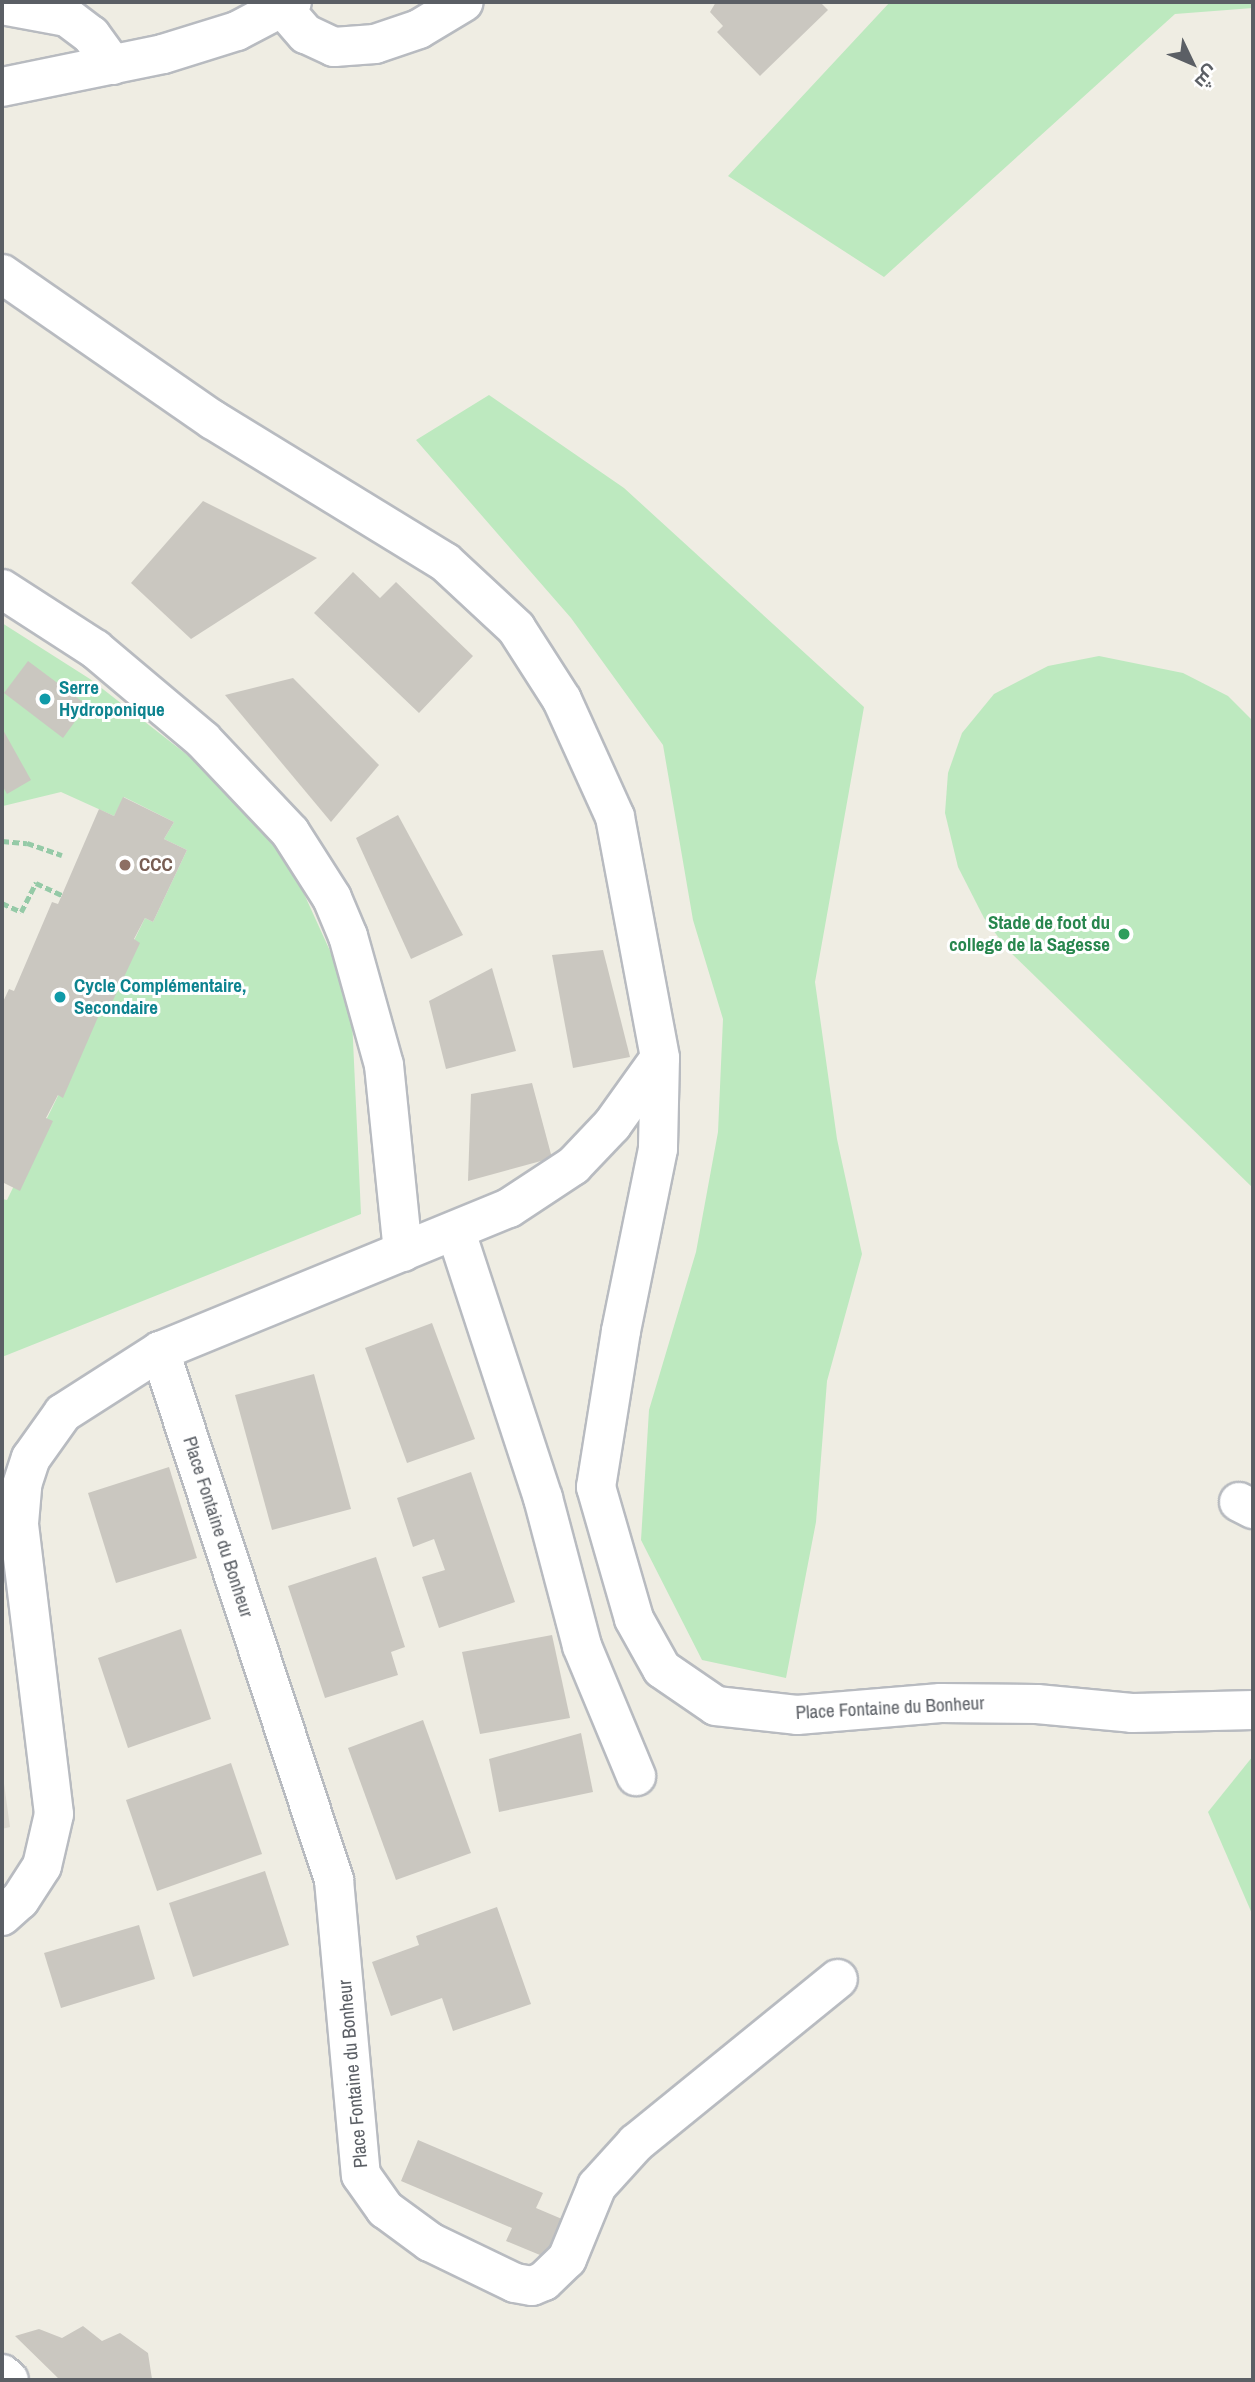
<!DOCTYPE html>
<html>
<head>
<meta charset="utf-8">
<style>
  body { margin:0 }
  #map { position:relative; width:1255px; height:2382px; overflow:hidden; background:#efede3; font-family:"Archivo Narrow",Cairo,sans-serif }
  div>[style] { position:absolute }
  .education>* { inset:0; background:#dfdcd2 }
  .green>* { inset:0; background:#bde9bf }
  .building>* { inset:0; background:#cac7c0 }
  .path>* { height:4.5px; margin-top:-2.25px; transform-origin:0; background:repeating-linear-gradient(90deg,#95caa7 0 7px,transparent 0 10.5px) }
  .roads { filter:drop-shadow(2px 0 #b8bbc0) drop-shadow(-2px 0 #b8bbc0) drop-shadow(0 2px #b8bbc0) drop-shadow(0 -2px #b8bbc0) }
  .minor>* { height:38px; margin:-19px; padding:0 19px; transform-origin:19px; border-radius:19px; background:#fff }
  .dots>* { width:19px; height:19px; translate:-50% -50%; box-sizing:border-box; border:4px solid #fff; border-radius:50% }
  span { translate:-50% -50%; white-space:nowrap; text-align:center; line-height:1.15; -webkit-text-stroke:6px #fff; paint-order:stroke }
  .culture-label { font-size:19px; color:#0d838f; font-weight:700 }
  .left { translate:0 -50%; text-align:left }
  .education-label { font-size:19px; color:#785e54; font-weight:700 }
  .leisure-label { font-size:19px; color:#27864d; font-weight:700 }
  .right { translate:-100% -50%; text-align:right }
  .street-label { font-size:19px; color:#5b5f65 }
  .frame { position:absolute; inset:0; border:4px solid #5b5f65; pointer-events:none }
  .north { position:absolute; left:1157px; top:28px; width:70px; height:70px; -webkit-text-stroke:5px #fff; paint-order:stroke; rotate:134deg; font-size:19px; font-weight:700; line-height:28px; text-align:center; color:#5b5f65 }
  .north::after { content:''; display:block; margin:auto; width:24px; height:32px; background:#5b5f65; clip-path:polygon(50% 0,100% 100%,50% 72%,0 100%) }
</style>
</head>
<body>
<div id="map">
  <div class="education">
    <div style="clip-path:polygon(2px 1769px,10px 1827px,2px 1829px)"></div>
  </div>
  <div class="green">
    <div style="clip-path:polygon(890px 2px,1253px 2px,1253px 8px,1175px 14px,884px 277px,728px 176px)"></div>
    <div style="clip-path:polygon(489px 395px,624px 488px,864px 707px,815px 982px,837px 1139px,862px 1254px,827px 1381px,816px 1522px,786px 1678px,702px 1660px,641px 1540px,649px 1410px,696px 1252px,718px 1132px,723px 1019px,693px 920px,663px 745px,571px 618px,416px 440px)"></div>
    <div style="clip-path:polygon(2px 623px,90px 679px,245px 800px,290px 863px,351px 997px,361px 1214px,2px 1357px,2px 1199px,7px 1200px,145px 918px,153px 922px,187px 850px,164px 839px,174px 822px,124px 797px,114px 816px,61px 792px,3px 806px)"></div>
    <div style="clip-path:polygon(1099px 656px,1183px 673px,1228px 696px,1253px 721px,1253px 1188px,1008px 950px,984px 918px,958px 867px,945px 813px,948px 773px,962px 733px,994px 694px,1048px 666px)"></div>
    <div style="clip-path:polygon(1253px 1756px,1253px 1916px,1208px 1812px)"></div>
  </div>
  <div class="building">
    <div style="clip-path:polygon(716px 2px,820px 2px,828px 10px,760px 76px,717px 32px,723px 26px,710px 12px)"></div>
    <div style="clip-path:polygon(203px 501px,317px 558px,191px 639px,131px 583px)"></div>
    <div style="clip-path:polygon(353px 572px,380px 598px,396px 582px,473px 656px,419px 713px,314px 613px)"></div>
    <div style="clip-path:polygon(28px 661px,87px 705px,63px 738px,4px 693px)"></div>
    <div style="clip-path:polygon(293px 678px,379px 765px,331px 822px,225px 695px)"></div>
    <div style="clip-path:polygon(2px 728px,31px 780px,7px 794px,2px 785px)"></div>
    <div style="clip-path:polygon(123px 797px,174px 822px,164px 839px,187px 850px,153px 922px,145px 918px,134px 939px,140px 943px,108px 1011px,102px 1008px,63px 1098px,58px 1095px,46px 1118px,53px 1121px,20px 1191px,2px 1182px,2px 1004px,9px 989px,14px 991px,52px 902px,58px 904px,99px 809px,114px 816px)"></div>
    <div style="clip-path:polygon(398px 815px,463px 935px,411px 959px,356px 838px)"></div>
    <div style="clip-path:polygon(603px 950px,630px 1057px,573px 1068px,552px 955px)"></div>
    <div style="clip-path:polygon(492px 968px,516px 1051px,446px 1069px,429px 1001px)"></div>
    <div style="clip-path:polygon(532px 1083px,552px 1158px,468px 1181px,471px 1094px)"></div>
    <div style="clip-path:polygon(432px 1323px,475px 1439px,407px 1463px,365px 1348px)"></div>
    <div style="clip-path:polygon(314px 1374px,351px 1509px,272px 1530px,235px 1395px)"></div>
    <div style="clip-path:polygon(169px 1467px,197px 1558px,116px 1583px,88px 1493px)"></div>
    <div style="clip-path:polygon(471px 1472px,515px 1602px,439px 1628px,422px 1577px,445px 1570px,434px 1539px,413px 1547px,397px 1498px)"></div>
    <div style="clip-path:polygon(376px 1557px,405px 1647px,391px 1652px,398px 1675px,325px 1698px,288px 1586px)"></div>
    <div style="clip-path:polygon(181px 1629px,211px 1719px,128px 1748px,98px 1658px)"></div>
    <div style="clip-path:polygon(552px 1635px,570px 1718px,480px 1734px,462px 1652px)"></div>
    <div style="clip-path:polygon(423px 1720px,471px 1853px,396px 1880px,348px 1748px)"></div>
    <div style="clip-path:polygon(581px 1733px,593px 1792px,499px 1812px,489px 1759px)"></div>
    <div style="clip-path:polygon(231px 1763px,262px 1854px,157px 1891px,126px 1800px)"></div>
    <div style="clip-path:polygon(265px 1871px,289px 1945px,193px 1977px,169px 1903px)"></div>
    <div style="clip-path:polygon(497px 1907px,531px 2004px,453px 2031px,442px 1998px,391px 2016px,372px 1962px,419px 1945px,416px 1936px)"></div>
    <div style="clip-path:polygon(139px 1925px,155px 1979px,61px 2008px,44px 1953px)"></div>
    <div style="clip-path:polygon(418px 2140px,543px 2193px,536px 2208px,569px 2222px,552px 2260px,506px 2241px,512px 2228px,401px 2181px)"></div>
    <div style="clip-path:polygon(83px 2326px,102px 2341px,120px 2333px,148px 2353px,152px 2379px,60px 2380px,15px 2336px,39px 2329px,62px 2338px)"></div>
  </div>
  <div class="path">
    <div style="left:2px;top:841px;width:25px;rotate:5deg"></div>
    <div style="left:27px;top:843px;width:37px;rotate:19deg"></div>
    <div style="left:2px;top:903px;width:21px;rotate:25deg"></div>
    <div style="left:21px;top:912px;width:33px;rotate:-63deg"></div>
    <div style="left:36px;top:883px;width:29px;rotate:25deg"></div>
  </div>
  <div class="roads">
    <div class="minor">
      <div style="left:2px;top:5px;width:66px;rotate:10.5deg"></div>
      <div style="left:67px;top:17px;width:30px;rotate:37deg"></div>
      <div style="left:91px;top:35px;width:37px;rotate:54deg"></div>
      <div style="left:283px;top:8px;width:35px;rotate:49deg"></div>
      <div style="left:306px;top:34px;width:31px;rotate:25deg"></div>
      <div style="left:334px;top:47px;width:41px;rotate:-4.2deg"></div>
      <div style="left:375px;top:44px;width:46px;rotate:-18.8deg"></div>
      <div style="left:419px;top:29px;width:52px;rotate:-31deg"></div>
      <div style="left:2px;top:87px;width:164px;rotate:-11.6deg"></div>
      <div style="left:163px;top:54px;width:77px;rotate:-17.3deg"></div>
      <div style="left:237px;top:31px;width:62px;rotate:-27.8deg"></div>
      <div style="left:2px;top:274px;width:257px;rotate:34.7deg"></div>
      <div style="left:213px;top:420px;width:272px;rotate:31.5deg"></div>
      <div style="left:445px;top:562px;width:97px;rotate:42.9deg"></div>
      <div style="left:516px;top:628px;width:85px;rotate:57.4deg"></div>
      <div style="left:562px;top:700px;width:128px;rotate:65.6deg"></div>
      <div style="left:615px;top:817px;width:245px;rotate:79.4deg"></div>
      <div style="left:660px;top:1058px;width:91px;rotate:91.3deg"></div>
      <div style="left:658px;top:1149px;width:186px;rotate:101.5deg"></div>
      <div style="left:621px;top:1331px;width:158px;rotate:99.1deg"></div>
      <div style="left:596px;top:1487px;width:137px;rotate:73.9deg"></div>
      <div style="left:634px;top:1619px;width:57px;rotate:60.8deg"></div>
      <div style="left:662px;top:1669px;width:65px;rotate:34.4deg"></div>
      <div style="left:716px;top:1706px;width:81px;rotate:6.3deg"></div>
      <div style="left:797px;top:1715px;width:144px;rotate:-4.8deg"></div>
      <div style="left:941px;top:1703px;width:96px;rotate:0.6deg"></div>
      <div style="left:1037px;top:1704px;width:95px;rotate:5.4deg"></div>
      <div style="left:1132px;top:1713px;width:121px;rotate:-1.4deg"></div>
      <div style="left:2px;top:589px;width:111px;rotate:32.8deg"></div>
      <div style="left:95px;top:649px;width:141px;rotate:40.1deg"></div>
      <div style="left:203px;top:740px;width:127px;rotate:46.6deg"></div>
      <div style="left:290px;top:832px;width:78px;rotate:57.5deg"></div>
      <div style="left:332px;top:898px;width:41px;rotate:67.2deg"></div>
      <div style="left:348px;top:936px;width:134px;rotate:74.4deg"></div>
      <div style="left:384px;top:1065px;width:188px;rotate:84.2deg"></div>
      <div style="left:456px;top:1232px;width:280px;rotate:71.9deg"></div>
      <div style="left:543px;top:1498px;width:153px;rotate:75.2deg"></div>
      <div style="left:582px;top:1646px;width:141px;rotate:67.4deg"></div>
      <div style="left:160px;top:1351px;width:557px;rotate:71.79deg"></div>
      <div style="left:334px;top:1880px;width:296px;rotate:84.8deg"></div>
      <div style="left:361px;top:2175px;width:42px;rotate:54.8deg"></div>
      <div style="left:385px;top:2209px;width:56px;rotate:36.3deg"></div>
      <div style="left:430px;top:2242px;width:94px;rotate:25.8deg"></div>
      <div style="left:515px;top:2283px;width:17px;rotate:10deg"></div>
      <div style="left:532px;top:2286px;width:13px;rotate:-23deg"></div>
      <div style="left:544px;top:2281px;width:32px;rotate:-44deg"></div>
      <div style="left:567px;top:2259px;width:79px;rotate:-67.7deg"></div>
      <div style="left:597px;top:2186px;width:58px;rotate:-47.8deg"></div>
      <div style="left:636px;top:2143px;width:260px;rotate:-39.1deg"></div>
      <div style="left:1239px;top:1502px;width:16px;rotate:27deg"></div>
      <div style="left:2px;top:1916px;width:24px;rotate:-42deg"></div>
      <div style="left:20px;top:1900px;width:40px;rotate:-57.1deg"></div>
      <div style="left:42px;top:1866px;width:53px;rotate:-77deg"></div>
      <div style="left:54px;top:1814px;width:293px;rotate:-96.9deg"></div>
      <div style="left:19px;top:1523px;width:38px;rotate:-85deg"></div>
      <div style="left:22px;top:1485px;width:28px;rotate:-72deg"></div>
      <div style="left:31px;top:1458px;width:55px;rotate:-54.6deg"></div>
      <div style="left:63px;top:1413px;width:115px;rotate:-32.6deg"></div>
      <div style="left:160px;top:1351px;width:377px;rotate:-22.3deg"></div>
      <div style="left:509px;top:1208px;width:77px;rotate:-33.3deg"></div>
      <div style="left:573px;top:1166px;width:57px;rotate:-46.4deg"></div>
      <div style="left:612px;top:1125px;width:82px;rotate:-54.4deg"></div>
      <div style="left:2px;top:2374px;width:9px;rotate:41deg"></div>
    </div>
  </div>
  <div class="dots">
    <div style="left:45px;top:699px;background:#0f9aa8"></div>
    <div style="left:125px;top:865px;background:#8d6e63"></div>
    <div style="left:1124px;top:934px;background:#2e9e5b"></div>
    <div style="left:60px;top:997px;background:#0f9aa8"></div>
  </div>
  <div class="culture-label">
    <span class="left" style="left:59px;top:699px">Serre<br>Hydroponique</span>
    <span class="left" style="left:74px;top:997px">Cycle Complémentaire,<br>Secondaire</span>
  </div>
  <div class="education-label">
    <span class="left" style="left:139px;top:865px">CCC</span>
  </div>
  <div class="leisure-label">
    <span class="right" style="left:1110px;top:934px">Stade de foot du<br>college de la Sagesse</span>
  </div>
  <div class="street-label">
    <span style="left:218px;top:1527px;rotate:72deg">Place Fontaine du Bonheur</span>
    <span style="left:890px;top:1708px;rotate:-3deg">Place Fontaine du Bonheur</span>
    <span style="left:353px;top:2074px;rotate:-95deg">Place Fontaine du Bonheur</span>
  </div>
  <div class="frame"></div>
  <div class="north">ش</div>
</div>
</body>
</html>
